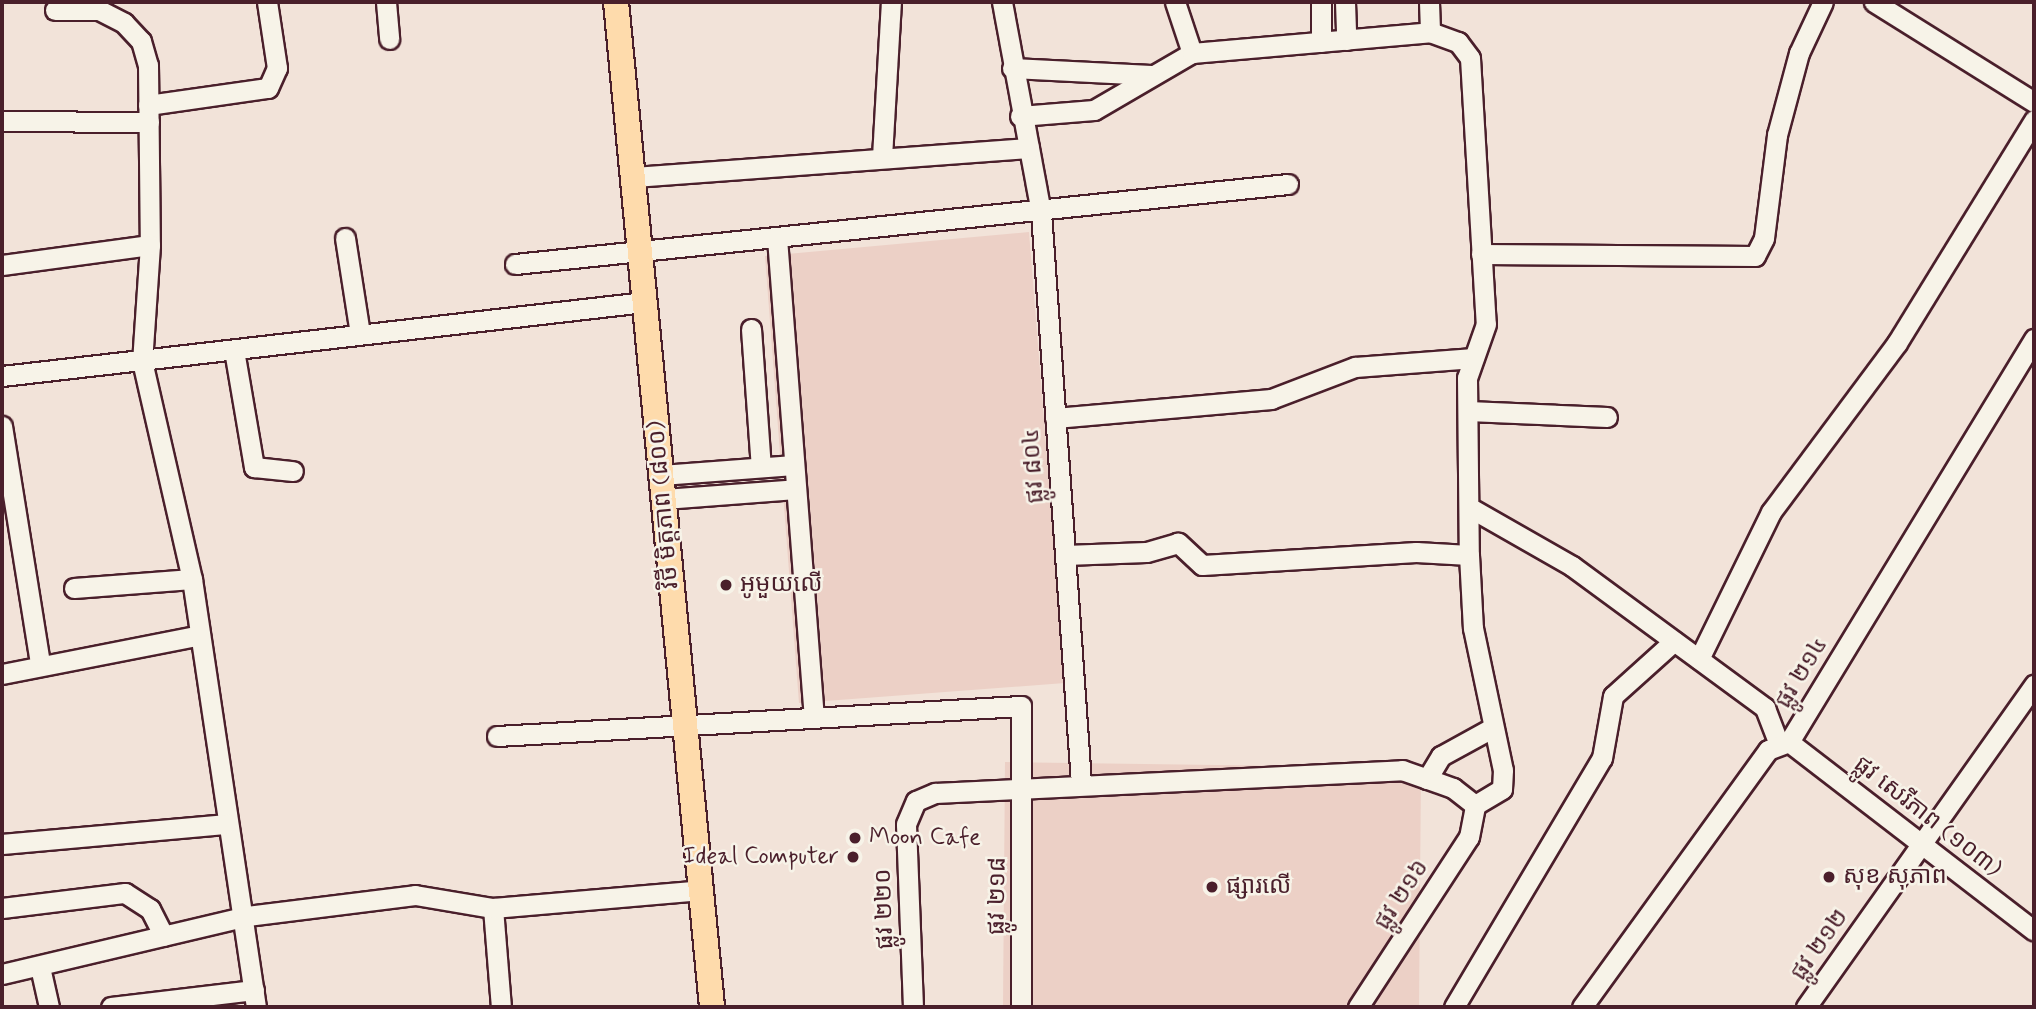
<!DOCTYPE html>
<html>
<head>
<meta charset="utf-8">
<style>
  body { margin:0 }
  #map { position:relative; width:2036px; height:1009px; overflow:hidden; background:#f2e3d9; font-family:Mynerve,"Noto Sans Khmer",sans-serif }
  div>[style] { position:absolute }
  .built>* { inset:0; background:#ecd0c6 }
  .roads { filter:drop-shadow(2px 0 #4a1f2b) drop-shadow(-2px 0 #4a1f2b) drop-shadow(0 2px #4a1f2b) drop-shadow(0 -2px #4a1f2b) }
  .minor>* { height:19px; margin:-9.5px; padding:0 9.5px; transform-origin:9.5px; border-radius:9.5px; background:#f7f3e8 }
  .major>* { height:24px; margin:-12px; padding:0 12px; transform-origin:12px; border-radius:12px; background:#fedbac }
  .dots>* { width:19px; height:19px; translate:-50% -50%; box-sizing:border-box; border:4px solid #f7f3e8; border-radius:50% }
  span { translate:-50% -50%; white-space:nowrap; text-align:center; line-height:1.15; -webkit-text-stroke:5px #f7f3e8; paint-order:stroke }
  .street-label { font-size:24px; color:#4a1f2b }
  .poi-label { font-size:24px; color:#4a1f2b }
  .left { translate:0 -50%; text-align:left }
  .right { translate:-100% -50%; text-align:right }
  .frame { position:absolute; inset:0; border:4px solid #4a1f2b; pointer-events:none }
</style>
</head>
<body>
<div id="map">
  <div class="built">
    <div style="clip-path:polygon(1029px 232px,1065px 683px,799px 703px,765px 256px)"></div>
    <div style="clip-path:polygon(1005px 762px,1421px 768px,1419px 1007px,1003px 1007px)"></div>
  </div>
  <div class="roads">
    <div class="minor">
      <div style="left:386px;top:2px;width:37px;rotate:85deg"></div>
      <div style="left:1002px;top:2px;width:214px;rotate:79.5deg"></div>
      <div style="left:1041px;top:212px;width:571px;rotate:85.99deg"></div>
      <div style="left:1175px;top:2px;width:54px;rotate:71.6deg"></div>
      <div style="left:1345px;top:2px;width:38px;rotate:88deg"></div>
      <div style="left:1429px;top:2px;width:30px;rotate:88deg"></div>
      <div style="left:1874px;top:2px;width:189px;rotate:32deg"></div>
      <div style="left:55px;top:10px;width:44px"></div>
      <div style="left:99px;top:10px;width:28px;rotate:27deg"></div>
      <div style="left:124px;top:23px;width:25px;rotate:47deg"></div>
      <div style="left:141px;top:41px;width:25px;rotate:74deg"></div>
      <div style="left:148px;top:65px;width:180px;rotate:89.4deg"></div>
      <div style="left:150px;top:245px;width:116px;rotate:93.9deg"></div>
      <div style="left:142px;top:361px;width:224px;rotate:77.1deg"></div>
      <div style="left:192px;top:579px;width:433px;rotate:81.5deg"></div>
      <div style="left:1321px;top:42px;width:40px;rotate:-90deg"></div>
      <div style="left:1012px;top:68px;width:139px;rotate:2.9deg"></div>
      <div style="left:148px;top:105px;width:121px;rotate:-8.1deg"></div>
      <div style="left:268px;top:88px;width:22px;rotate:-66deg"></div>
      <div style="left:277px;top:68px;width:67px;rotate:-98.6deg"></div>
      <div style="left:1020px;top:116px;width:74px;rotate:-4.6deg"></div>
      <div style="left:1094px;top:110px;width:113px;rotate:-30.2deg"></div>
      <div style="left:1192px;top:53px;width:239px;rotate:-5deg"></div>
      <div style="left:1430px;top:32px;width:30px;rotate:20deg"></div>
      <div style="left:1458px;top:42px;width:20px;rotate:53deg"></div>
      <div style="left:1470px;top:58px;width:266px;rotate:86.6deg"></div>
      <div style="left:1486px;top:324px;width:57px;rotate:109.4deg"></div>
      <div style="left:1467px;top:378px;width:177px;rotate:89.4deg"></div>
      <div style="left:1469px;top:555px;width:53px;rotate:-176.8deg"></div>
      <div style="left:1416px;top:552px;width:214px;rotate:176.5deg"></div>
      <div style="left:1202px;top:565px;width:33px;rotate:-137deg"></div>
      <div style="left:1178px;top:543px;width:33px;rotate:164deg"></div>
      <div style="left:1146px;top:552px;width:81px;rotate:177.9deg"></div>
      <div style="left:2px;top:121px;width:147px;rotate:0.4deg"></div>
      <div style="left:882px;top:157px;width:155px;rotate:-86.7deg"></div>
      <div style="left:633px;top:177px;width:397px;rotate:-4.2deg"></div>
      <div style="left:345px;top:238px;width:97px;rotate:81.1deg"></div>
      <div style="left:777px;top:238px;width:481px;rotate:85.6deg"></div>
      <div style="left:1481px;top:254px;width:274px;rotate:0.4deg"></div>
      <div style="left:1755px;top:256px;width:20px;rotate:-63deg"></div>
      <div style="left:1764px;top:238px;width:104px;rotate:-82.8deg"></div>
      <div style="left:1777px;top:135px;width:85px;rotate:-75deg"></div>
      <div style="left:1799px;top:53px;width:56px;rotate:-64.8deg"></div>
      <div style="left:515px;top:264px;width:777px;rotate:-5.91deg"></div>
      <div style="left:2px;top:265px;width:149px;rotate:-7.7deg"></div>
      <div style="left:751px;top:329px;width:138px;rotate:85.9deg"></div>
      <div style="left:234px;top:350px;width:119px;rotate:80.3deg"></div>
      <div style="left:254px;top:467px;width:39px;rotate:6deg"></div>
      <div style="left:2px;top:376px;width:647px;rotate:-6.57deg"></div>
      <div style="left:1468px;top:411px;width:139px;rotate:2.5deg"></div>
      <div style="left:1055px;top:418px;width:217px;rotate:-5deg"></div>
      <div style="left:1271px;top:399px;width:90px;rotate:-20.9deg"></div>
      <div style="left:1355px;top:367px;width:119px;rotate:-4.3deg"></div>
      <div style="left:2px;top:426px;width:241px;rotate:80.9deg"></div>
      <div style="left:661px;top:475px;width:133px;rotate:-4.3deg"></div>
      <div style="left:664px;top:499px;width:132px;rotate:-4.3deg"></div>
      <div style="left:1474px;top:510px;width:113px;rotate:29.7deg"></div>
      <div style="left:1572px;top:566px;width:240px;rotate:36.3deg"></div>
      <div style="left:1765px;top:708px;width:39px;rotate:69deg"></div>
      <div style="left:1469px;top:555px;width:73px;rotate:86.9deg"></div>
      <div style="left:1473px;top:628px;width:145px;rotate:78.1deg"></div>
      <div style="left:1503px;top:770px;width:19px;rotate:93deg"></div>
      <div style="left:1502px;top:789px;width:31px;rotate:149deg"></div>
      <div style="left:74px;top:588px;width:118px;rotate:-4.4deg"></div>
      <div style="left:1699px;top:659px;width:164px;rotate:-63.9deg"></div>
      <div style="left:1771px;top:512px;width:211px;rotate:-53.3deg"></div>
      <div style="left:1897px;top:343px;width:262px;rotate:-58.4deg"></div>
      <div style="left:2px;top:674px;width:202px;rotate:-11.1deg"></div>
      <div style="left:497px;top:736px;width:525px;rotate:-3.28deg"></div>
      <div style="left:1021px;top:706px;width:301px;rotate:90deg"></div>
      <div style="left:1789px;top:742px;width:309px;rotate:37.6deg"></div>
      <div style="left:1427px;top:779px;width:27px;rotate:-59deg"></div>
      <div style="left:1441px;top:756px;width:58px;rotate:-28.8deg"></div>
      <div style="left:2px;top:844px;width:225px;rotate:-5.1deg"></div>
      <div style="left:2px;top:908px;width:124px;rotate:-7deg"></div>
      <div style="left:125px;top:893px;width:30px;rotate:33deg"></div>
      <div style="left:150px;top:909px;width:30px;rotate:63deg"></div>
      <div style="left:493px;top:908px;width:99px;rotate:85.4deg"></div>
      <div style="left:40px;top:967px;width:41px;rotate:77.3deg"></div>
      <div style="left:2px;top:974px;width:252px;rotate:-13.3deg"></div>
      <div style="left:247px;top:916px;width:169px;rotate:-7.1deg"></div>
      <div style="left:415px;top:895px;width:79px;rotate:9.5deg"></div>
      <div style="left:493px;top:908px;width:209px;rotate:-4.9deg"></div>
      <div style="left:111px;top:1007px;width:144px;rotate:-6.8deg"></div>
      <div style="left:913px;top:1007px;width:183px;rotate:-92.2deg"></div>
      <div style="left:906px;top:824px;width:25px;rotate:-67deg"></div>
      <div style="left:916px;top:801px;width:21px;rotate:-23deg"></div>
      <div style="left:935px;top:793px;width:468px;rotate:-2.8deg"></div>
      <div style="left:1402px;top:770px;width:54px;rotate:19.4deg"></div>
      <div style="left:1453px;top:788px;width:28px;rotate:38deg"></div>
      <div style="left:1358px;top:1007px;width:203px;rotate:-56.9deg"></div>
      <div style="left:1469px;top:837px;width:33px;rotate:-79deg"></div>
      <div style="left:1454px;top:1007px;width:290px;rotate:-59.3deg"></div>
      <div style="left:1602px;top:758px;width:63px;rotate:-79.9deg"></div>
      <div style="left:1613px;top:696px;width:82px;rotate:-42deg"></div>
      <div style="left:1582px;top:1007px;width:317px;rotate:-54.1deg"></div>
      <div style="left:1768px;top:750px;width:22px;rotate:-21deg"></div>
      <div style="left:1789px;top:742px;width:472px;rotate:-58.7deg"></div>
      <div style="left:1806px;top:1007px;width:395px;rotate:-54.7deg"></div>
    </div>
    <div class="major">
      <div style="left:616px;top:2px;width:1010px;rotate:84.54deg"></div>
    </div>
  </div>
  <div class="dots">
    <div style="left:726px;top:585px;background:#4a1f2b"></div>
    <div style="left:855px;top:838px;background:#4a1f2b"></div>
    <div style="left:853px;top:857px;background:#4a1f2b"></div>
    <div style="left:1829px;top:877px;background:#4a1f2b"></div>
    <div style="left:1212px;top:887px;background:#4a1f2b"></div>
  </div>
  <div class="street-label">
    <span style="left:1034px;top:466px;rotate:-94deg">ផ្លូវ ៨០៤</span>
    <span style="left:664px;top:505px;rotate:-95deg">វិថី មិត្តភាព (៨០០)</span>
    <span style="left:1802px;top:673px;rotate:-59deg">ផ្លូវ ២១៤</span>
    <span style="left:1927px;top:817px;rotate:38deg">ផ្លូវ សេរីភាព (១០៣)</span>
    <span style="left:1402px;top:895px;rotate:-57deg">ផ្លូវ ២១៦</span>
    <span style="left:998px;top:896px;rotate:-89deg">ផ្លូវ ២១៨</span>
    <span style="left:885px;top:909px;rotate:-92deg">ផ្លូវ ២២០</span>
    <span style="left:1820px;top:945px;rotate:-55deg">ផ្លូវ ២១២</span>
  </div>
  <div class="poi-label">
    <span class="left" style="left:740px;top:585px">អូមួយលេី</span>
    <span class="left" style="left:869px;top:838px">Moon Cafe</span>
    <span class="right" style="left:839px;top:857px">Ideal Computer</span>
    <span class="left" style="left:1843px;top:877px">សុខ សុភាព</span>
    <span class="left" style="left:1226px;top:887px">ផ្សារលើ</span>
  </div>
  <div class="frame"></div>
</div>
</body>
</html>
